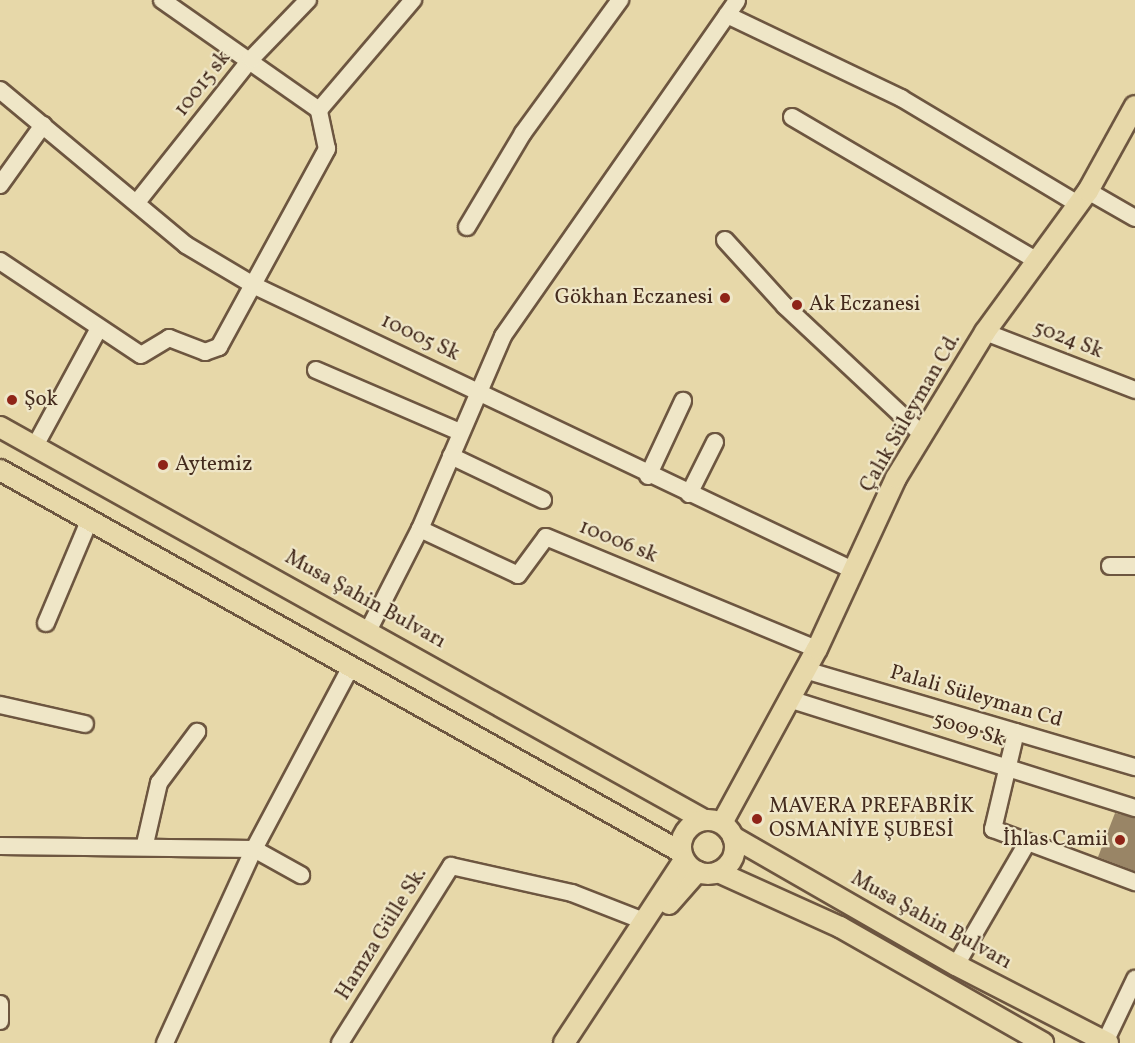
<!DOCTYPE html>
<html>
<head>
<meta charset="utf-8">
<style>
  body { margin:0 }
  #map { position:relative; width:1135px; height:1043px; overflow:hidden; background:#e7d8a9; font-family:Vollkorn,serif }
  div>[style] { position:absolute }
  .building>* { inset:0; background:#998566 }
  .roads { filter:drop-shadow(2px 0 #6d5640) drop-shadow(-2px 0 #6d5640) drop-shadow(0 2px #6d5640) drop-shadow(0 -2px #6d5640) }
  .minor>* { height:16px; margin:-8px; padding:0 8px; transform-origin:8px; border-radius:8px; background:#efe6c7 }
  .major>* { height:20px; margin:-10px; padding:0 10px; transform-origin:10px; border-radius:10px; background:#e7d8a9 }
  .major>.ring { margin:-10px; padding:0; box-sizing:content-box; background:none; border:20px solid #e7d8a9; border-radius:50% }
  .dots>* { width:16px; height:16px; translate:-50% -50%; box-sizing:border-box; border:3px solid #efe6c7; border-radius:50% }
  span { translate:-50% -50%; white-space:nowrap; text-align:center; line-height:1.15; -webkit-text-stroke:4.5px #efe6c7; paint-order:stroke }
  .street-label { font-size:21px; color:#442b1d }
  .poi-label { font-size:21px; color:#442b1d }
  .right { translate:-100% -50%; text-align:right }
  .left { translate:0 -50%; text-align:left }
</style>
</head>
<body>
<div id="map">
  <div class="building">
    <div style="clip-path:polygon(1115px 813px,1135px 818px,1135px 871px,1098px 857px)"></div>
  </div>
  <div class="roads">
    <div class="minor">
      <div style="left:162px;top:0;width:192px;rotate:35deg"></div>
      <div style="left:727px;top:15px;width:193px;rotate:25.5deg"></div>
      <div style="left:901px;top:98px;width:206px;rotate:30.9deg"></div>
      <div style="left:0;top:90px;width:242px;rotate:39.8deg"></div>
      <div style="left:186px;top:245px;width:80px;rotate:30.7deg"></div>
      <div style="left:255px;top:286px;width:664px;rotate:25.41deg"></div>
      <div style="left:792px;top:117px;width:286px;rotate:30.4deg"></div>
      <div style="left:0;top:185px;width:74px;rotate:-54.4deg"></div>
      <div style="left:1088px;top:191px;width:54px;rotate:29.9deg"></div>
      <div style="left:138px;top:201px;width:181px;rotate:-51.5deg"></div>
      <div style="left:251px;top:59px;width:82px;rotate:-46deg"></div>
      <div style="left:467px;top:227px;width:109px;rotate:-59.2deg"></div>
      <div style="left:523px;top:133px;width:165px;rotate:-53.9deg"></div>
      <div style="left:725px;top:240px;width:89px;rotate:47.7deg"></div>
      <div style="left:785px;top:306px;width:189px;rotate:43.1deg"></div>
      <div style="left:0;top:261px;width:169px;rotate:33.7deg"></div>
      <div style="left:141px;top:355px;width:33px;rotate:-31deg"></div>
      <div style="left:169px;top:338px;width:39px;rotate:21deg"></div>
      <div style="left:205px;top:352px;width:15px;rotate:-20deg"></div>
      <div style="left:219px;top:347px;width:226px;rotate:-61.4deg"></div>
      <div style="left:327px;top:149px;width:40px;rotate:-102deg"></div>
      <div style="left:319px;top:110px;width:145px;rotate:-49.5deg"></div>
      <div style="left:985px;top:332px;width:161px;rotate:21.1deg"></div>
      <div style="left:316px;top:370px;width:157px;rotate:23.3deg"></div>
      <div style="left:35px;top:446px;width:134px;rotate:-61.5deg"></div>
      <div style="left:451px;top:456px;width:102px;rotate:25.6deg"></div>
      <div style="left:648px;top:476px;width:83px;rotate:-65deg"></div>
      <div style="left:689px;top:494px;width:58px;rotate:-63.4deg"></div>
      <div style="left:420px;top:529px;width:108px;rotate:25.1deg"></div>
      <div style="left:518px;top:575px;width:47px;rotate:-53.6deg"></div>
      <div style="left:546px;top:537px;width:293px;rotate:22.5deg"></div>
      <div style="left:1110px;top:566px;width:25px"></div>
      <div style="left:46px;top:623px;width:113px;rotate:-67.1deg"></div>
      <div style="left:369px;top:629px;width:112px;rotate:-63deg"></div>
      <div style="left:420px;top:529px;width:210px;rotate:-66.7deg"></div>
      <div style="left:503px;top:336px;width:409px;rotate:-55.1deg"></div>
      <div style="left:805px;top:670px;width:344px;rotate:16.4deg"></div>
      <div style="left:789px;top:699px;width:363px;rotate:17.5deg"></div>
      <div style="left:0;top:705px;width:87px;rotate:12.6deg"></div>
      <div style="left:1016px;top:732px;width:100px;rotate:103.3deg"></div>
      <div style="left:993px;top:829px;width:152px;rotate:20.5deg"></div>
      <div style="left:145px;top:844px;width:63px;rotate:-77.1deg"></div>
      <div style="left:159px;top:783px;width:64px;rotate:-53.3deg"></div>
      <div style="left:0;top:846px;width:254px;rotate:0.7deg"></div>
      <div style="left:254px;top:849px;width:54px;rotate:29deg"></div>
      <div style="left:956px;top:965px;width:141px;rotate:-59.8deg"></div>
      <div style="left:0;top:1004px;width:17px;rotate:90deg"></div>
      <div style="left:1105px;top:1042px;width:70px;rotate:-64.5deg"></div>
      <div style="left:165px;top:1043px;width:213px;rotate:-65.4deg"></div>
      <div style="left:254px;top:849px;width:208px;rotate:-62deg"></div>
      <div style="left:340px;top:1043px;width:209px;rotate:-57.9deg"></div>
      <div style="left:451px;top:866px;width:124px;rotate:12.6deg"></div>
      <div style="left:572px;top:893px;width:77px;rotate:21.3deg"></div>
    </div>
    <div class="major">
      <div style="left:0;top:427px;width:806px;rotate:29.17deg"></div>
      <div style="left:0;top:470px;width:781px;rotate:29.29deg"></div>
      <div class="ring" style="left:681px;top:820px;width:34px;height:34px"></div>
      <div style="left:722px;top:823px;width:198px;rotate:-61.4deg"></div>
      <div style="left:817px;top:649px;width:188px;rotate:-65.2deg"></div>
      <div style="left:896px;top:478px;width:171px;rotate:-58.6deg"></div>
      <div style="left:985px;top:332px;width:175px;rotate:-53.9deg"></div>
      <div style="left:1088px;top:191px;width:97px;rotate:-61.1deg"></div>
      <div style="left:733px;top:837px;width:257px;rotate:29.9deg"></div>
      <div style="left:956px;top:965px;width:171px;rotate:27.2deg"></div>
      <div style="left:718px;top:872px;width:134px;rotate:24.3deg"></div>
      <div style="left:840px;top:927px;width:234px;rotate:29.7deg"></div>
      <div style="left:669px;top:904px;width:43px;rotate:-48.8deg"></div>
      <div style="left:564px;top:1043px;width:219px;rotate:-56.7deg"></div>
    </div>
  </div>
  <div class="dots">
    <div style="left:725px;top:298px;background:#8f2418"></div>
    <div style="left:797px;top:305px;background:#8f2418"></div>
    <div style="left:12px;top:400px;background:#8f2418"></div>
    <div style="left:163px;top:465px;background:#8f2418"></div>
    <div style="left:757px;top:819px;background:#8f2418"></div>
    <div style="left:1120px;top:840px;background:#8f2418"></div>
  </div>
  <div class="street-label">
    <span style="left:203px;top:84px;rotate:-52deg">10015 sk</span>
    <span style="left:420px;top:338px;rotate:25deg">10005 Sk</span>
    <span style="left:1068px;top:340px;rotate:21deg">5024 Sk</span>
    <span style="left:911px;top:413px;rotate:-60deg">Çalık Süleyman Cd.</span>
    <span style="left:618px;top:542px;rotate:22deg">10006 sk</span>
    <span style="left:365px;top:600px;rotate:29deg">Musa Şahin Bulvarı</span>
    <span style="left:976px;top:697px;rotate:16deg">Palali Süleyman Cd</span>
    <span style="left:969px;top:730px;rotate:17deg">5009 Sk</span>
    <span style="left:931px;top:921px;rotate:29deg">Musa Şahin Bulvarı</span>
    <span style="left:382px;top:934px;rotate:-58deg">Hamza Gülle Sk.</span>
  </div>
  <div class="poi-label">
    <span class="right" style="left:713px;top:298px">Gökhan Eczanesi</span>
    <span class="left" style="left:809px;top:305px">Ak Eczanesi</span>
    <span class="left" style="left:24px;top:400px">Şok</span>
    <span class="left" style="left:175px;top:465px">Aytemiz</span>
    <span class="left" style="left:769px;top:819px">MAVERA PREFABRİK<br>OSMANİYE ŞUBESİ</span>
    <span class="right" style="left:1108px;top:840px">İhlas Camii</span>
  </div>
</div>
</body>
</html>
